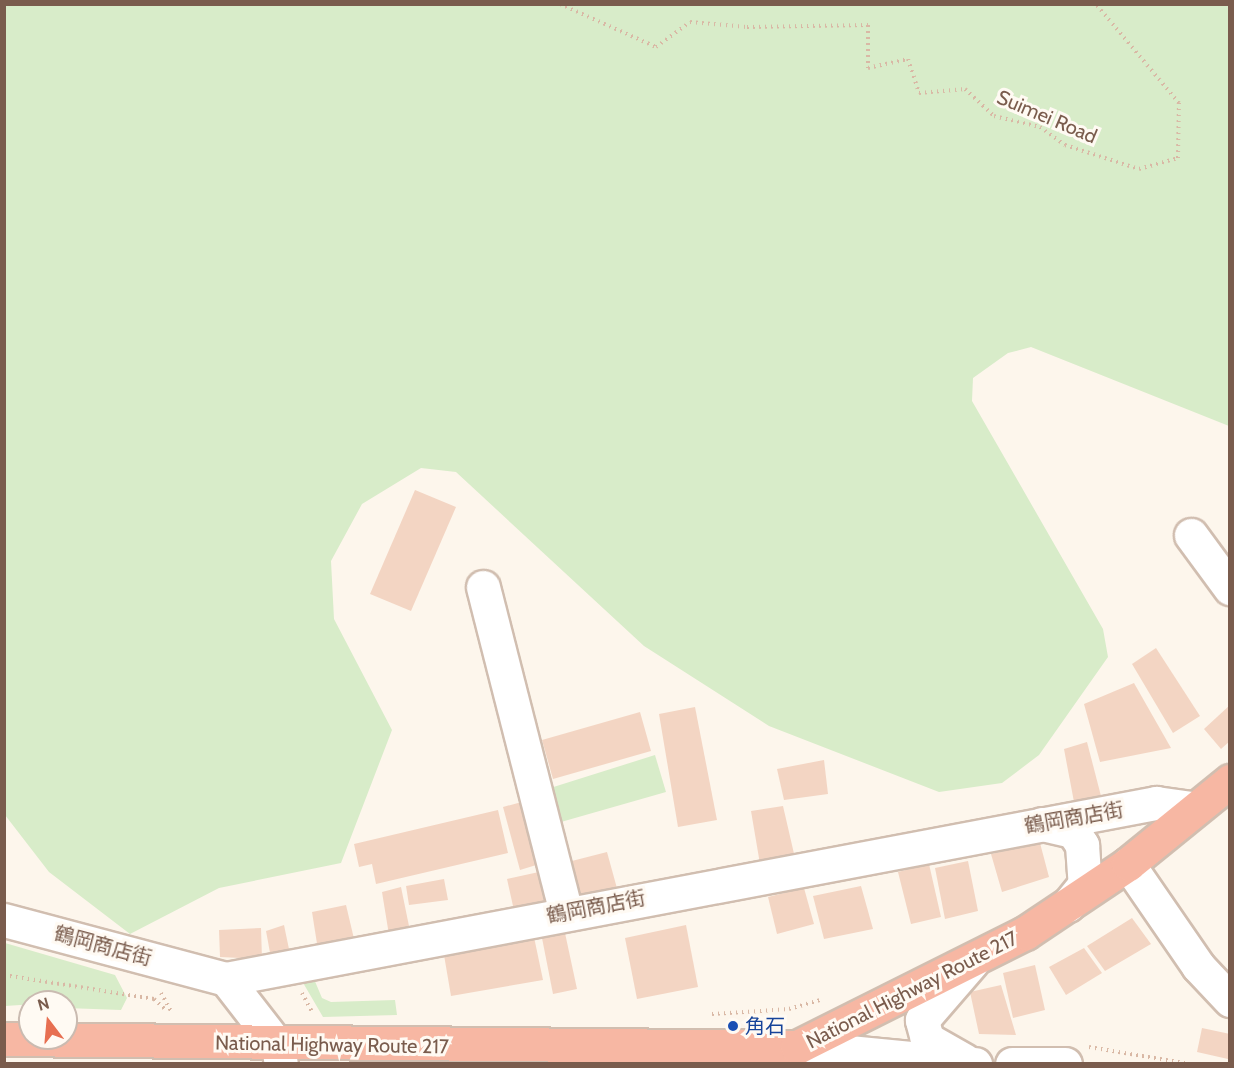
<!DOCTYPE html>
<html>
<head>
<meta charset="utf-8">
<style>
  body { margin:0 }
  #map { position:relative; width:1234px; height:1068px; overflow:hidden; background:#fdf6ec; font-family:Cabin,"Noto Sans JP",sans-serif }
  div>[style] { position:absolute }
  .green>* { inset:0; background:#d8ecc9 }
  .building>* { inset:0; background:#f3d5c3 }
  .path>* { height:4px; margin-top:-2px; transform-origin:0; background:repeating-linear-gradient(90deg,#d9b8a5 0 1.5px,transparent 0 6px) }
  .roads { filter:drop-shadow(2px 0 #d1beb0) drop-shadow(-2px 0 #d1beb0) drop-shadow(0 2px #d1beb0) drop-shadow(0 -2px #d1beb0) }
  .minor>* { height:33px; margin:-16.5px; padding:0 16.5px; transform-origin:16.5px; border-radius:16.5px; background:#fff }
  .highway>* { height:33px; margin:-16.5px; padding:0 16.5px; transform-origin:16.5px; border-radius:16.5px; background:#f7b7a3 }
  .dots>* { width:16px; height:16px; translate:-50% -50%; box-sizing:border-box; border:3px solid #fffaf3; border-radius:50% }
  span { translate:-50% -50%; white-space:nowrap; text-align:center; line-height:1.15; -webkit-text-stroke:6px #fffaf3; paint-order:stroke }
  .street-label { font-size:20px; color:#7a5c4d }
  .transit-label { font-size:20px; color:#164399 }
  .left { translate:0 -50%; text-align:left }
  .frame { position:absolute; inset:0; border:6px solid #7a5c4d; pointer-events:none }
  .north { position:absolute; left:18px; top:990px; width:60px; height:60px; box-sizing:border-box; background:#fffaf3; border:2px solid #cabbb1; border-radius:50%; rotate:344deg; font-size:16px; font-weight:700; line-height:24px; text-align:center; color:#7a5c4d }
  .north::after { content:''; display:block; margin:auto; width:21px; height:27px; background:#e76f51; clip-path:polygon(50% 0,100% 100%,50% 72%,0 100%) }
</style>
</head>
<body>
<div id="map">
  <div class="green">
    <div style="clip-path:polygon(5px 4px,1229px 5px,1229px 426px,1031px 347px,1008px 353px,973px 378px,972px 401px,1103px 629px,1108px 657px,1039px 755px,1002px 783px,939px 792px,769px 726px,644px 646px,456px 472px,421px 468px,362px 504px,331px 561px,334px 619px,392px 730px,341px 863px,219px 888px,130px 934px,49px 872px,5px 815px)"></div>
    <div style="clip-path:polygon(655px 755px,666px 792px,554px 824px,544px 790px)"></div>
    <div style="clip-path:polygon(5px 943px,115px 975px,127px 998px,121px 1010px,66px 1008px,66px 1002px,5px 1006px)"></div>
    <div style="clip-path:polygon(314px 979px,322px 998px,331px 1002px,395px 1000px,397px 1015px,323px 1017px,302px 981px)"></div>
  </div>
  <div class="building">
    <div style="clip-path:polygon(415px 490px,456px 507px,411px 611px,370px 594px)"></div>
    <div style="clip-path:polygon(1156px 648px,1200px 716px,1173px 733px,1132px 664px)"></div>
    <div style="clip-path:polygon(1134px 683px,1171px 748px,1100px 762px,1084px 704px)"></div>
    <div style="clip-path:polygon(1230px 705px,1230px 741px,1221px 749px,1204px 729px)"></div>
    <div style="clip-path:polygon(695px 707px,717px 820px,678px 827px,659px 714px)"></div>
    <div style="clip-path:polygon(640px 712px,651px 751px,553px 779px,542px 740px)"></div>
    <div style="clip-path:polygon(1087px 742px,1101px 796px,1074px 802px,1064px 749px)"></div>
    <div style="clip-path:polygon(824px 760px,828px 794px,784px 800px,777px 769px)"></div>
    <div style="clip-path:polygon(529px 800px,546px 862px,520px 870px,503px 807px)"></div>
    <div style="clip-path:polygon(783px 806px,795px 858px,760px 864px,751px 811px)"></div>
    <div style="clip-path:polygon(498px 810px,508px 853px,376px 884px,372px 864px,359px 867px,354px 844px)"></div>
    <div style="clip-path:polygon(1040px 843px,1049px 877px,1002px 892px,991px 854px)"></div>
    <div style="clip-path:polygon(607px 852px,618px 892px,575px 904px,564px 863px)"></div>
    <div style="clip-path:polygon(968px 861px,978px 911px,945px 919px,935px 868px)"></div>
    <div style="clip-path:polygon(929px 864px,941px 917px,911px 924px,898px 872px)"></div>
    <div style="clip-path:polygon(548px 870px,556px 907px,515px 915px,507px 879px)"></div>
    <div style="clip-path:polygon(444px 879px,448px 900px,409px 905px,406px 886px)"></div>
    <div style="clip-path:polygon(861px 886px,873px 929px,824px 939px,813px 896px)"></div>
    <div style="clip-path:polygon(401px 887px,410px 931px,389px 935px,382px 892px)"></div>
    <div style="clip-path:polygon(804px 888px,814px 924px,777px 934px,768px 897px)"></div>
    <div style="clip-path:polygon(346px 905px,355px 943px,318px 950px,312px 912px)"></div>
    <div style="clip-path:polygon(1132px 918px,1151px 944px,1105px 971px,1087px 946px)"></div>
    <div style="clip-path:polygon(284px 925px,290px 954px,271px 958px,266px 931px)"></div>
    <div style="clip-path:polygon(686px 925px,698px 987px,637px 999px,625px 938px)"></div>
    <div style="clip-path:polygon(261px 928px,262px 959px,220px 957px,219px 930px)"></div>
    <div style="clip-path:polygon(565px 933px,577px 989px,553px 994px,542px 938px)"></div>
    <div style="clip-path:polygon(534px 937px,543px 980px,451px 996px,444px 955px)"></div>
    <div style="clip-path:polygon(1084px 948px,1102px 973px,1066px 995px,1049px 967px)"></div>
    <div style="clip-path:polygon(1035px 965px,1045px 1010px,1013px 1018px,1003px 973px)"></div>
    <div style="clip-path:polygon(1001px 985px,1016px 1035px,979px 1034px,970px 992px)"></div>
    <div style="clip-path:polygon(1202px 1028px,1230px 1034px,1228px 1059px,1197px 1052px)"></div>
  </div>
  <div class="path">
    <div style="left:560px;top:4px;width:105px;rotate:24.1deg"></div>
    <div style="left:656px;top:47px;width:42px;rotate:-36.3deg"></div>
    <div style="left:690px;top:22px;width:57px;rotate:5deg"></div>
    <div style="left:747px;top:27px;width:121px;rotate:-0.9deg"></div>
    <div style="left:868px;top:25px;width:43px;rotate:90deg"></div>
    <div style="left:868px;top:68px;width:41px;rotate:-12.7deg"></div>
    <div style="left:908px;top:59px;width:36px;rotate:72deg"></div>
    <div style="left:919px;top:93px;width:46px;rotate:-5deg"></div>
    <div style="left:965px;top:89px;width:40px;rotate:43deg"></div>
    <div style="left:994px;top:116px;width:47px;rotate:13.4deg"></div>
    <div style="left:1040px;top:127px;width:31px;rotate:36deg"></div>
    <div style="left:1065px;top:145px;width:78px;rotate:18deg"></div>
    <div style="left:1139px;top:169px;width:41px;rotate:-15.8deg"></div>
    <div style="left:1178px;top:158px;width:55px;rotate:-89deg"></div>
    <div style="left:1179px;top:103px;width:129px;rotate:-130deg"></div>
    <div style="left:4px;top:975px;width:152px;rotate:9.1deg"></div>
    <div style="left:154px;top:999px;width:16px;rotate:43deg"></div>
    <div style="left:161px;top:993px;width:21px;rotate:61deg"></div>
    <div style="left:302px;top:993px;width:21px;rotate:62deg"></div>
    <div style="left:712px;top:1014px;width:77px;rotate:-3.7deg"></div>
    <div style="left:789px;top:1009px;width:32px;rotate:-16deg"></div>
    <div style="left:1089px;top:1047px;width:101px;rotate:9.6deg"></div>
  </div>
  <div class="roads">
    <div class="minor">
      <div style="left:1191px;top:535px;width:66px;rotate:53.7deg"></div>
      <div style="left:483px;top:587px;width:335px;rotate:75.7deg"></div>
      <div style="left:1042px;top:824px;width:32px;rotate:13deg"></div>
      <div style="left:1073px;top:831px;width:17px;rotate:57deg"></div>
      <div style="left:1082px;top:845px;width:39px;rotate:86deg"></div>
      <div style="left:1085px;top:884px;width:27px;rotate:129deg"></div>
      <div style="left:1128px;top:864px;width:124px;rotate:55.5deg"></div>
      <div style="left:1198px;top:966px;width:47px;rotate:46.7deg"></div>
      <div style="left:4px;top:920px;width:230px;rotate:14.9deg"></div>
      <div style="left:226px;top:979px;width:947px;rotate:-10.72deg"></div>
      <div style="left:1156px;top:803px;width:36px;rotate:8deg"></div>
      <div style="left:226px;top:979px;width:85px;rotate:52.2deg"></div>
      <div style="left:278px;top:1046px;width:18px;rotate:81deg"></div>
      <div style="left:797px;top:1047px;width:179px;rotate:5.5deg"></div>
      <div style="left:964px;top:1060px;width:43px;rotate:-150.4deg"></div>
      <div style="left:927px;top:1039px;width:20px;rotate:-105deg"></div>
      <div style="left:922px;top:1020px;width:77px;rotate:-49.2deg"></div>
      <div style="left:1012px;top:1064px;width:53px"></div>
    </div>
    <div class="highway">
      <div style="left:4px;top:1039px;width:793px;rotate:0.58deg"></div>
      <div style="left:797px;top:1047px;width:255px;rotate:-26.6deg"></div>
      <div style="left:1025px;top:933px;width:124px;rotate:-33.8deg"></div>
      <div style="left:1128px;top:864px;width:132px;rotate:-39.1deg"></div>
    </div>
  </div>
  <div class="dots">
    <div style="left:733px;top:1026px;background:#1a4fb4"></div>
  </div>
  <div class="street-label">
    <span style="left:1047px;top:117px;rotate:23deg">Suimei Road</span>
    <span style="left:1074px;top:818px;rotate:-10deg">鶴岡商店街</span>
    <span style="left:596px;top:907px;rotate:-11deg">鶴岡商店街</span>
    <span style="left:103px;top:946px;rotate:15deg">鶴岡商店街</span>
    <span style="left:912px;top:990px;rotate:-27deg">National Highway Route 217</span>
    <span style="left:332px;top:1045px;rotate:1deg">National Highway Route 217</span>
  </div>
  <div class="transit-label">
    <span class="left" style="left:745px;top:1026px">角石</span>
  </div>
  <div class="frame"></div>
  <div class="north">N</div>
</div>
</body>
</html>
